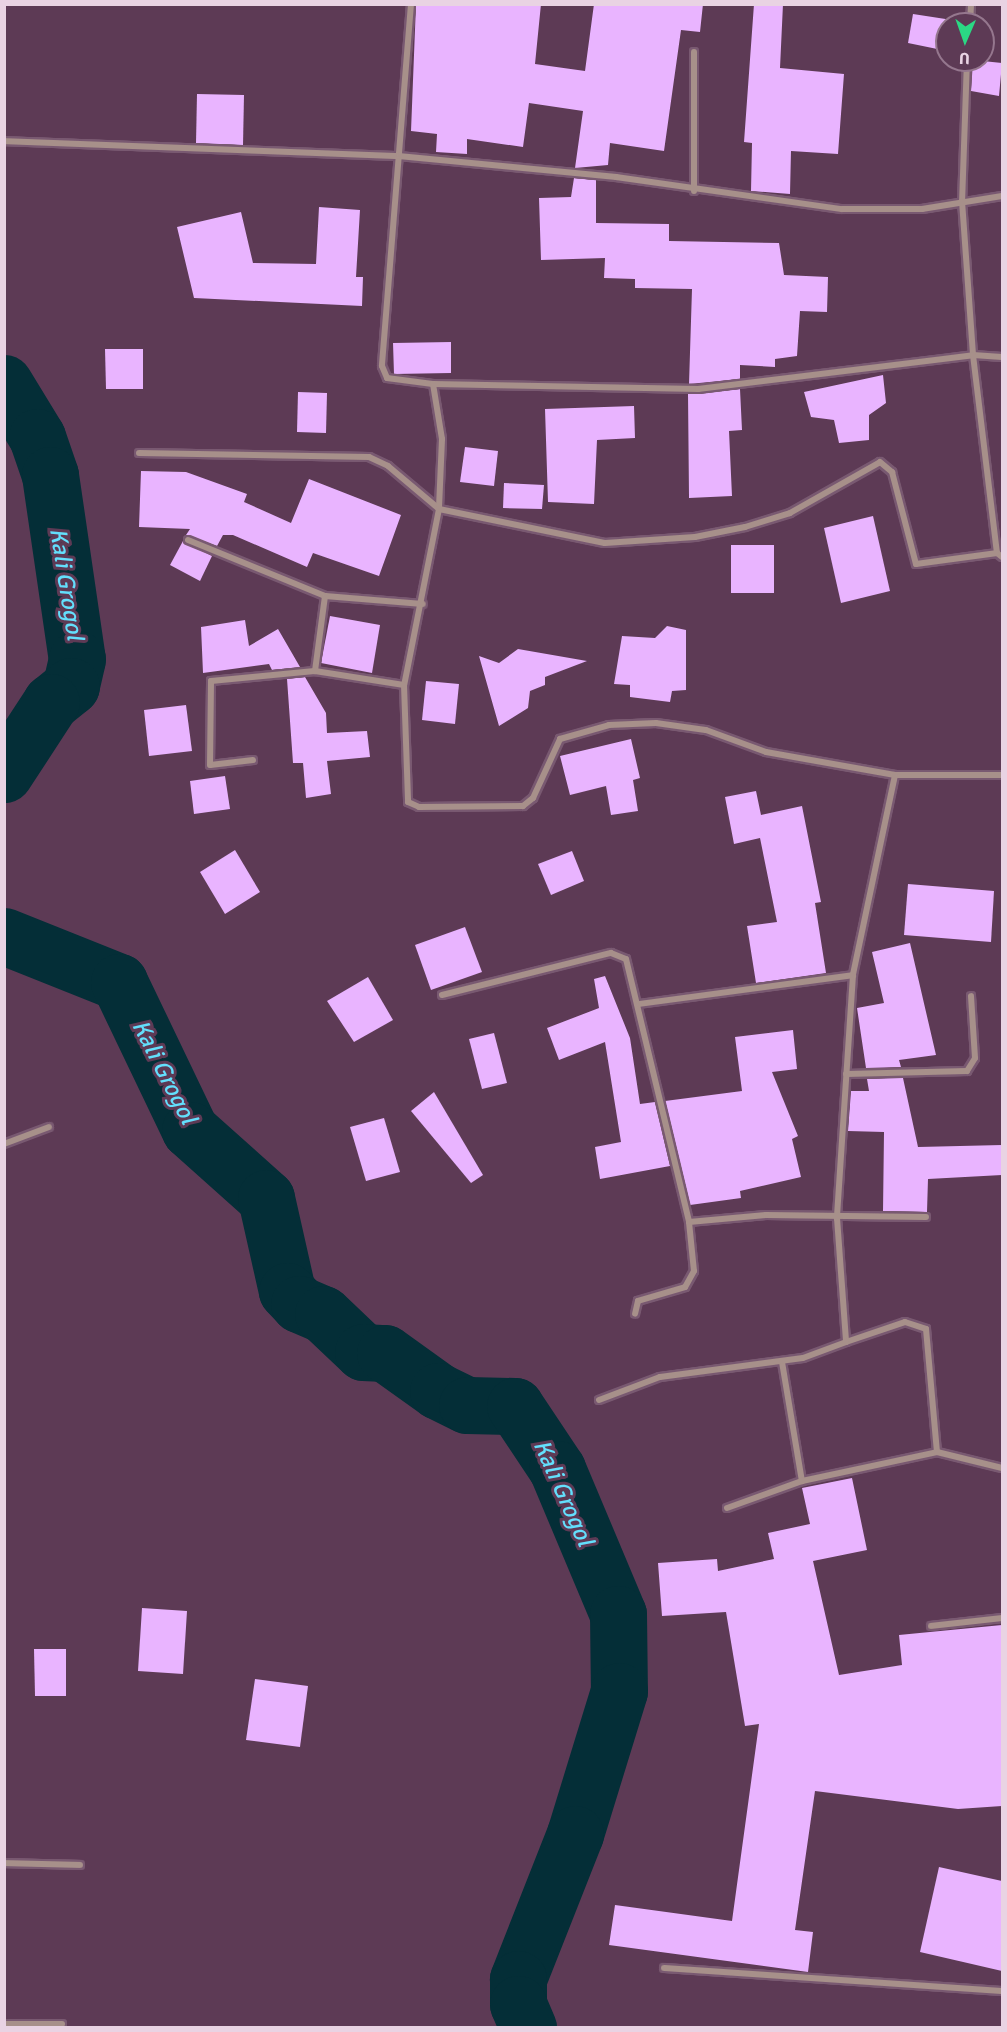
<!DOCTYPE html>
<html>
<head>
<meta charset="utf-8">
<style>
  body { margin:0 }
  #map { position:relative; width:1007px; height:2032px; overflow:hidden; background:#5d3a55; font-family:Signika,sans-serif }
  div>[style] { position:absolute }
  .river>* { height:57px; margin:-28.5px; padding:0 28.5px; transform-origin:28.5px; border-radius:28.5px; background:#042e37 }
  .building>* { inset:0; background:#e9b4ff }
  .roads { filter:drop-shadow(2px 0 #795971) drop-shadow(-2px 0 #795971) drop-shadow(0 2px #795971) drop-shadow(0 -2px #795971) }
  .street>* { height:6px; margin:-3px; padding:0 3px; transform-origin:3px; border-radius:3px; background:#a7908a }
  span { translate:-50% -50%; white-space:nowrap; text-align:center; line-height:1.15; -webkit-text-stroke:6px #5d3a55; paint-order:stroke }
  .water-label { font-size:24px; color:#63dffc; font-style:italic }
  .frame { position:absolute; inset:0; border:6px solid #e9d3e3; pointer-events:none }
  .north { position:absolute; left:935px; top:12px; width:60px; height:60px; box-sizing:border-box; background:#5d3a55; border:2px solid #95778e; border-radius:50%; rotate:182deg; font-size:16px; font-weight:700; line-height:24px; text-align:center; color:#e9d3e3 }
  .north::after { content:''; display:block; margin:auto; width:21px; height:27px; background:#2bd884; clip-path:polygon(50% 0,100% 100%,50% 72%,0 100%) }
</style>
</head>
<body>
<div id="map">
  <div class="river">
    <div style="left:4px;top:383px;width:63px;rotate:58.6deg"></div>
    <div style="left:37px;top:437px;width:40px;rotate:71.1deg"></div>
    <div style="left:50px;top:475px;width:186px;rotate:81.7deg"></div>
    <div style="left:77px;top:659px;width:28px;rotate:103deg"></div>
    <div style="left:71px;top:686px;width:26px;rotate:141deg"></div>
    <div style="left:51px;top:702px;width:86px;rotate:123.1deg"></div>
    <div style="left:4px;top:936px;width:124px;rotate:21.8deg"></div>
    <div style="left:119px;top:982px;width:164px;rotate:64.4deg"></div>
    <div style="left:190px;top:1130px;width:102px;rotate:41.8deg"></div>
    <div style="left:266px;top:1198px;width:95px;rotate:77.3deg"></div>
    <div style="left:287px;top:1291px;width:18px;rotate:47deg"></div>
    <div style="left:299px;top:1304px;width:26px;rotate:23deg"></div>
    <div style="left:323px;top:1314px;width:55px;rotate:43.5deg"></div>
    <div style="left:363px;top:1352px;width:22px;rotate:3deg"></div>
    <div style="left:385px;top:1353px;width:65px;rotate:35.6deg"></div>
    <div style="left:438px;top:1391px;width:32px;rotate:26deg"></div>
    <div style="left:467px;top:1405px;width:48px;rotate:1.2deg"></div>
    <div style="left:515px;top:1406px;width:76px;rotate:56.3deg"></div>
    <div style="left:557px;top:1469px;width:157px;rotate:67.2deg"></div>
    <div style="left:618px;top:1614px;width:77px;rotate:89.3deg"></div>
    <div style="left:619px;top:1691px;width:150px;rotate:107.1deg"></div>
    <div style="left:575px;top:1834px;width:156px;rotate:111.5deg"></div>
    <div style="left:518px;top:1979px;width:25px;rotate:90deg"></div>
    <div style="left:518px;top:2004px;width:26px;rotate:67deg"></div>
  </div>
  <div class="building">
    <div style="clip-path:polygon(416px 4px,541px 4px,535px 64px,585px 71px,594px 4px,703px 4px,700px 32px,681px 30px,664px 151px,610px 143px,608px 165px,575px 168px,583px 111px,529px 103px,523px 147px,467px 139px,467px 154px,436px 152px,437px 134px,411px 131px)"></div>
    <div style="clip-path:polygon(754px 4px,783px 4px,780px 68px,844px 74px,838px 154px,791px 151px,790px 194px,751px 191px,752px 143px,744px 142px)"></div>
    <div style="clip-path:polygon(913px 14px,952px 20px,947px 51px,908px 43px)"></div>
    <div style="clip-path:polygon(973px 60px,1002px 63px,999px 96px,971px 91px)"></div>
    <div style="clip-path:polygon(197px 94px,244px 95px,243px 145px,196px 143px)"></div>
    <div style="clip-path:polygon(574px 178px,596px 180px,596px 223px,669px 224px,669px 241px,779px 243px,784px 275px,828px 277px,827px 312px,800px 311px,797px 356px,775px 359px,775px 367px,740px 365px,740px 379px,689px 384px,692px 289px,635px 288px,635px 279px,604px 278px,605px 258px,541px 260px,539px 198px,571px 197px)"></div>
    <div style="clip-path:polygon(319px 207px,360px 210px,356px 277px,363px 277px,362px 306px,194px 298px,177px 227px,241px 212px,253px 263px,316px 264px)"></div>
    <div style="clip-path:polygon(451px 342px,451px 373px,394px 374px,393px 343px)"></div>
    <div style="clip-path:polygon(105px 349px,143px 349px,143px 389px,106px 389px)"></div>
    <div style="clip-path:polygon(883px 375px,886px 403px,869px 415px,869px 440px,839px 443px,834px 420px,811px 417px,804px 392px)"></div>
    <div style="clip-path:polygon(740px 389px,742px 430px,729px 431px,732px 496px,689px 498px,688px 394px)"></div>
    <div style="clip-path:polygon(298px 392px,327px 393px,326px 433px,297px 432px)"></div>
    <div style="clip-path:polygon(634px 406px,635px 438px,597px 440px,594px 504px,548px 502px,545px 409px)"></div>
    <div style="clip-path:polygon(465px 447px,498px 451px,494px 486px,460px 482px)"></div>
    <div style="clip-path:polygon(141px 471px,186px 472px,247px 494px,244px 502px,291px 523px,309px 479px,401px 515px,379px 576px,313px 553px,307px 567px,233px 535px,223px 535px,217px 546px,186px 535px,190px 529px,139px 527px)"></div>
    <div style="clip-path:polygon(504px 483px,544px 485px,542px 509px,503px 508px)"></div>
    <div style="clip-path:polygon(873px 516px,890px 591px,841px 603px,824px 528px)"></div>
    <div style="clip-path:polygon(183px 541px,212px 556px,200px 581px,170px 565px)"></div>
    <div style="clip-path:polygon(731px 545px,774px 545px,774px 593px,731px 593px)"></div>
    <div style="clip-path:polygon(330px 616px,380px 625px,372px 673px,321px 663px)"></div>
    <div style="clip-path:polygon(245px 620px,249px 646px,278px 629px,300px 667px,272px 670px,269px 664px,203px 673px,201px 627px)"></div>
    <div style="clip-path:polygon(667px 626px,686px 630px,686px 690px,672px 691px,670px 702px,630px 697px,630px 685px,614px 684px,622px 636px,655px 638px)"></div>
    <div style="clip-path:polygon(518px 649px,587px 661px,545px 677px,545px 685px,530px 691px,528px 708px,499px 726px,479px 656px,499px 663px)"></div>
    <div style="clip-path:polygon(305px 677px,326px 713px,327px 733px,367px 731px,370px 757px,327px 761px,331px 794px,306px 798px,303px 763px,293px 763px,287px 679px)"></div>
    <div style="clip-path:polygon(426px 681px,459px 684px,455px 724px,422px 720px)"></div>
    <div style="clip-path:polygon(186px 705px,192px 751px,149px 756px,144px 710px)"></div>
    <div style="clip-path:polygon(631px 739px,640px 778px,633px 780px,638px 811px,611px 815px,606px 786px,570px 795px,560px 756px)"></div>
    <div style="clip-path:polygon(225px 776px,230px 809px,194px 814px,190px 781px)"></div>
    <div style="clip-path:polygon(756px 791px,761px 815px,802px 806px,821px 902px,815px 903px,826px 973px,756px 983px,747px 926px,777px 922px,760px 838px,734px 844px,725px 797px)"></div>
    <div style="clip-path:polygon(235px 850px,260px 892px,225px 914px,200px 872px)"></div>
    <div style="clip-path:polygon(572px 851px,584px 881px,551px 895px,538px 864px)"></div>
    <div style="clip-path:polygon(908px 884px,994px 891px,991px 942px,904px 935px)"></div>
    <div style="clip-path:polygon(465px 927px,482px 972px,431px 990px,415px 945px)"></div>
    <div style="clip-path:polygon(910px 943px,936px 1055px,899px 1060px,901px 1067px,866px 1068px,857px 1008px,884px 1003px,872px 952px)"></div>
    <div style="clip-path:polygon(605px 976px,630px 1038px,640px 1104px,655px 1102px,670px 1166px,600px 1179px,595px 1147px,621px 1142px,605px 1042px,559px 1060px,547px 1028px,599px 1008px,594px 979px)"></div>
    <div style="clip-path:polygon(368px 977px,393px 1020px,354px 1042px,327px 1001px)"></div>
    <div style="clip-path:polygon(793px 1030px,797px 1069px,772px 1072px,798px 1136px,792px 1139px,801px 1177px,740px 1191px,741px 1198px,690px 1205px,665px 1101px,742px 1091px,735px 1037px)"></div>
    <div style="clip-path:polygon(494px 1033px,507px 1083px,482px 1089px,469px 1039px)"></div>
    <div style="clip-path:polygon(903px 1078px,918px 1147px,1002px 1145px,1002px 1175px,928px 1179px,927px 1212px,883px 1211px,884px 1132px,848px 1131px,851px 1091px,869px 1091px,867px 1079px)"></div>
    <div style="clip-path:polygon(434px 1092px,483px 1175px,471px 1183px,411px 1111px)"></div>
    <div style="clip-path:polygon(384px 1118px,400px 1172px,366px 1181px,350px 1127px)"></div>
    <div style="clip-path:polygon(852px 1478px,867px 1550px,813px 1561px,839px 1675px,902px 1665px,899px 1635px,1002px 1625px,1002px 1806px,958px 1809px,815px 1791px,795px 1930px,813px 1932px,808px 1972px,609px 1945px,615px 1905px,732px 1921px,759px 1724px,745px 1726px,726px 1612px,662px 1616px,658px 1563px,717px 1559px,718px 1571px,774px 1559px,768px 1533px,810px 1524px,802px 1488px)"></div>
    <div style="clip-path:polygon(142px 1608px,187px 1611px,183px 1674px,138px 1671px)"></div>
    <div style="clip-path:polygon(34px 1649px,66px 1649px,66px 1696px,35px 1696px)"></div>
    <div style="clip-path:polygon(255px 1679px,308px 1686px,300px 1747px,246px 1740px)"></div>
    <div style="clip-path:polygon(939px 1867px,1002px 1881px,1002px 1971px,920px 1952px)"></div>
  </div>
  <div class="roads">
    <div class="street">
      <div style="left:411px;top:4px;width:363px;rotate:94.6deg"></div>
      <div style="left:382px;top:366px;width:13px;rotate:67deg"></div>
      <div style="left:387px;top:378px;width:46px;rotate:7.4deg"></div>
      <div style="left:433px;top:384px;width:265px;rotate:1.1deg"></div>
      <div style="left:698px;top:389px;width:277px;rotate:-7deg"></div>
      <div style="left:973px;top:355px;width:29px;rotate:4deg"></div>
      <div style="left:970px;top:24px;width:20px;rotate:-87deg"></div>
      <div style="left:694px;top:52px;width:139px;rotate:90deg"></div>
      <div style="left:967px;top:60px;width:141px;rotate:92deg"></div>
      <div style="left:962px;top:201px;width:154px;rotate:85.9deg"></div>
      <div style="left:973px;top:355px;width:199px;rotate:83.1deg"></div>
      <div style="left:997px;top:553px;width:6px;rotate:39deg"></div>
      <div style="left:4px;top:141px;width:395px;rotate:2.2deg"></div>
      <div style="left:399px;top:156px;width:218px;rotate:5.5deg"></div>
      <div style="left:616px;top:177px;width:228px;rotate:8.1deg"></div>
      <div style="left:842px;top:209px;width:80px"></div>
      <div style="left:922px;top:209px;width:81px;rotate:-9.2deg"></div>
      <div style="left:433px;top:384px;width:56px;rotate:80.7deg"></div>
      <div style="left:442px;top:439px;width:70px;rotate:92.5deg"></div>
      <div style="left:439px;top:509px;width:179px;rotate:101.2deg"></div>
      <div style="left:404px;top:685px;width:117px;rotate:88deg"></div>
      <div style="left:408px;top:802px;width:12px;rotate:24deg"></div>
      <div style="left:419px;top:807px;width:104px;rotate:-0.6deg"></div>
      <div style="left:523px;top:806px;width:13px;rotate:-39deg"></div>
      <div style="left:533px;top:798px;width:65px;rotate:-65.4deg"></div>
      <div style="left:560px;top:739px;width:51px;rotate:-15.9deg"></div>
      <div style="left:609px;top:725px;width:47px;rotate:-2.4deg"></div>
      <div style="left:656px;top:723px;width:50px;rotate:8deg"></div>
      <div style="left:706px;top:730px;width:64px;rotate:20.1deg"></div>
      <div style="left:766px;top:752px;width:131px;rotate:10.1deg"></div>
      <div style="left:895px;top:775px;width:107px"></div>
      <div style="left:139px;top:453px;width:230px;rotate:1deg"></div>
      <div style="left:369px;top:457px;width:21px;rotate:25deg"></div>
      <div style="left:388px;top:466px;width:67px;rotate:40.1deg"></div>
      <div style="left:439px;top:509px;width:169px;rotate:11.6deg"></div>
      <div style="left:605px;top:543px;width:90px;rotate:-3.8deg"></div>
      <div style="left:695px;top:537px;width:51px;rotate:-11.3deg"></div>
      <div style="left:745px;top:527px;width:47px;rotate:-17.3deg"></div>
      <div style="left:790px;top:513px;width:103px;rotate:-29.5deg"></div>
      <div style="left:880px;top:462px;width:16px;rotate:40deg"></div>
      <div style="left:892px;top:472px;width:95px;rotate:75.4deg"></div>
      <div style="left:916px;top:564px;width:82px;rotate:-7.7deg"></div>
      <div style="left:188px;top:540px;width:148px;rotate:22.2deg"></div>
      <div style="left:325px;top:596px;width:76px;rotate:97.6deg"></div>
      <div style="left:325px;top:596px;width:98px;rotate:4.7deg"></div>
      <div style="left:253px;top:760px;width:43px;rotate:173.4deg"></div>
      <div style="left:210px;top:765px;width:84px;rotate:-89.3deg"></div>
      <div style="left:211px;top:681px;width:104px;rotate:-5.5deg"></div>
      <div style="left:315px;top:671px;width:90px;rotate:8.9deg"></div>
      <div style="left:895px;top:775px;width:204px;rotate:101.9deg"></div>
      <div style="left:853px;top:975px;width:244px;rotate:93.8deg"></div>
      <div style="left:837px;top:1218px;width:124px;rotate:85.8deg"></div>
      <div style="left:846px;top:1342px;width:62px;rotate:-18.7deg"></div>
      <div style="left:905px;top:1322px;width:22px;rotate:18deg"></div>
      <div style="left:926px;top:1329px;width:123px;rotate:84.9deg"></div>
      <div style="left:442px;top:995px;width:174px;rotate:-14deg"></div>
      <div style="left:611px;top:953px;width:16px;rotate:22deg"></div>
      <div style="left:626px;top:959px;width:270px;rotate:76.5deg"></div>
      <div style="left:689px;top:1222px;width:49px;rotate:84.2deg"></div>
      <div style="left:694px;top:1271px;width:18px;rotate:119deg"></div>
      <div style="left:685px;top:1287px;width:49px;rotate:163.4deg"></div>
      <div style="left:638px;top:1301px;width:13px;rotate:103deg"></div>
      <div style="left:639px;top:1004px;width:216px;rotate:-7.7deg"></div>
      <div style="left:846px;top:1074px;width:121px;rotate:-1.4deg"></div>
      <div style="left:967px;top:1071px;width:15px;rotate:-58deg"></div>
      <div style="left:975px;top:1058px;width:62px;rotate:-93.7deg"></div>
      <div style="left:4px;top:1144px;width:48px;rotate:-20.7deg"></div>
      <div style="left:689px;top:1222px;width:77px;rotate:-5.2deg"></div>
      <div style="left:766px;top:1215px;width:160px;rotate:0.7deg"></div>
      <div style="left:782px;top:1362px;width:121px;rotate:80.5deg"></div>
      <div style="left:599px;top:1400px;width:65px;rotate:-20.7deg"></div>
      <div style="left:660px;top:1377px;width:144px;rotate:-7.6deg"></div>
      <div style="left:803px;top:1358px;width:46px;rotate:-20.4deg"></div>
      <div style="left:727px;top:1508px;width:80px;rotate:-19.8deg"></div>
      <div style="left:802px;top:1481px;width:138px;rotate:-12.1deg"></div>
      <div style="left:937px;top:1452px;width:67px;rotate:13.8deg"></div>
      <div style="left:931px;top:1626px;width:71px;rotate:-6.4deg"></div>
      <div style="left:4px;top:1863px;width:76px;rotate:1.5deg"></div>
      <div style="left:664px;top:1968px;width:339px;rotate:3.9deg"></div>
      <div style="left:4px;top:2024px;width:58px"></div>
    </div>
  </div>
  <div class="water-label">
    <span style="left:66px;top:584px;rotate:81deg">Kali Grogol</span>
    <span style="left:164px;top:1072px;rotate:63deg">Kali Grogol</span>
    <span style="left:563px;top:1493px;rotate:66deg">Kali Grogol</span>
  </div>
  <div class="frame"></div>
  <div class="north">U</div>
</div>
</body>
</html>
